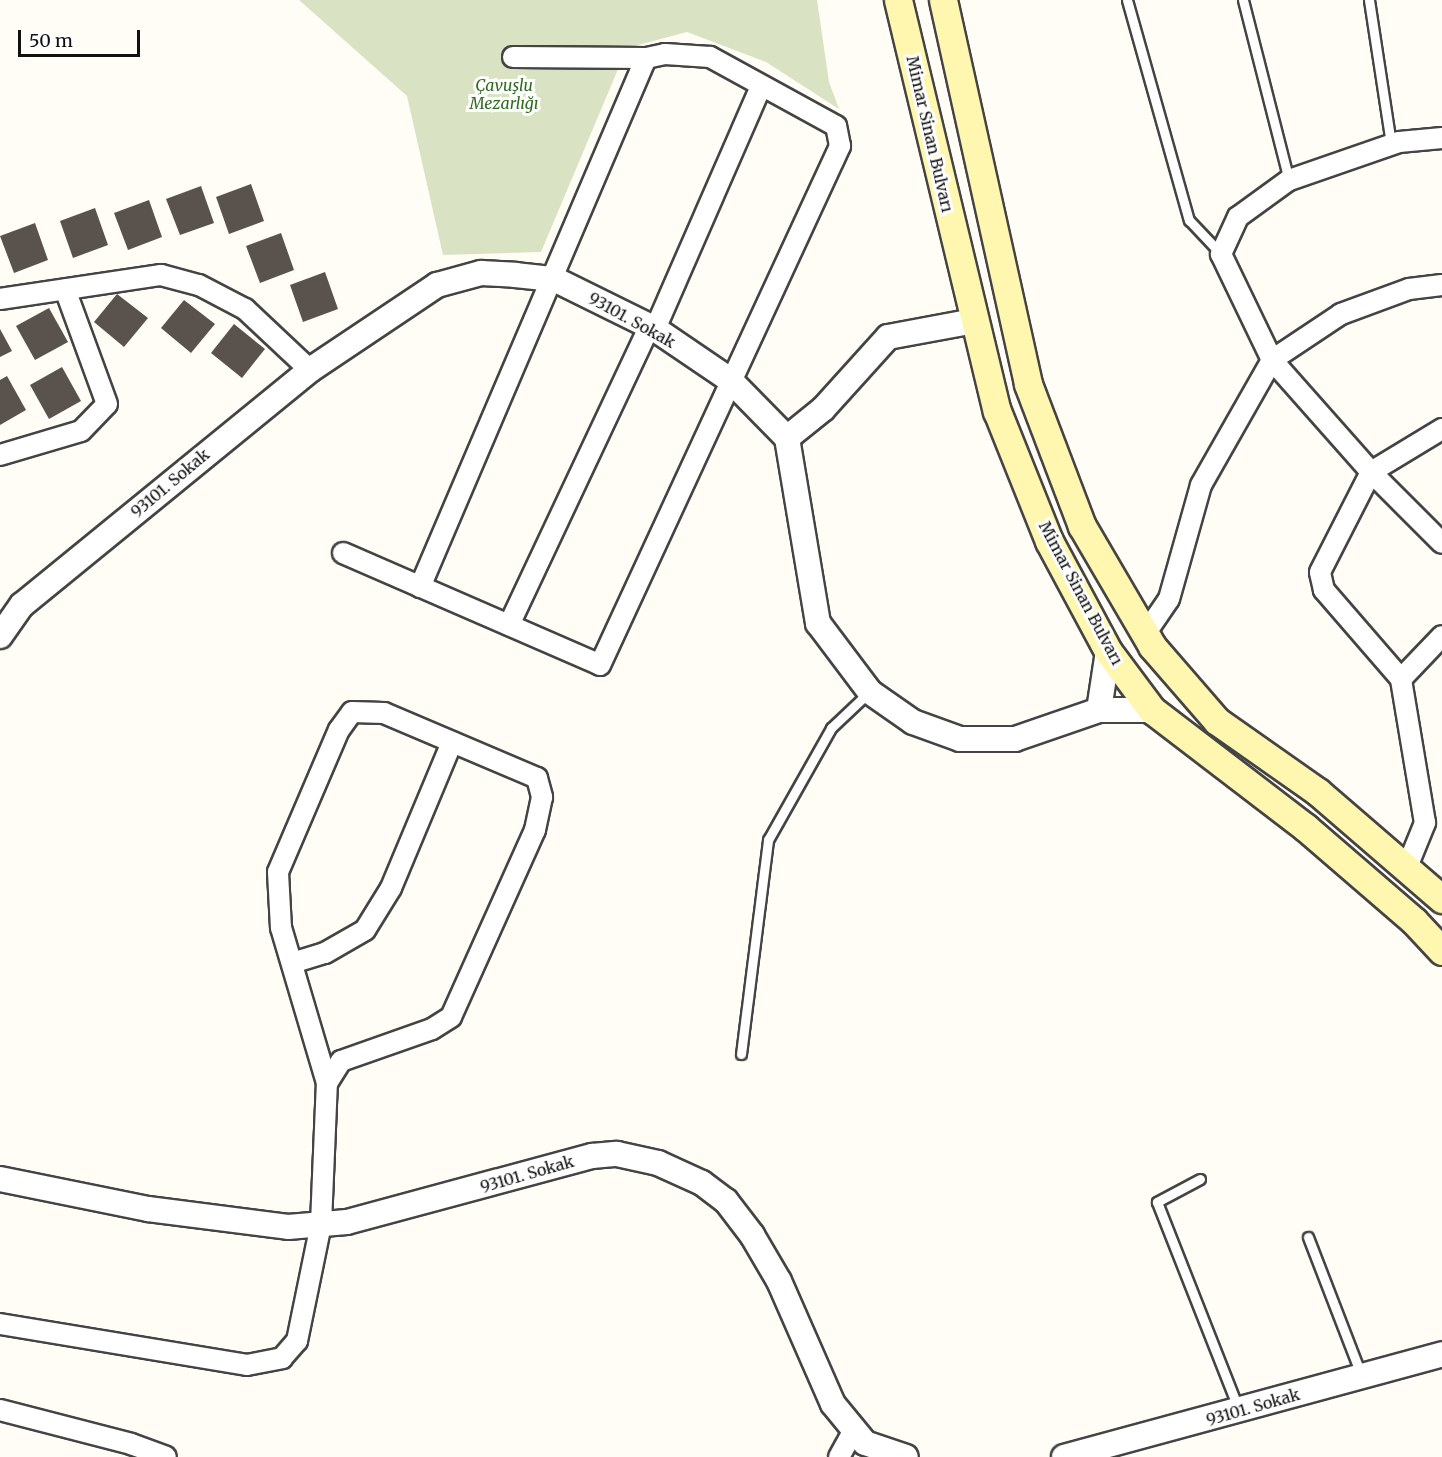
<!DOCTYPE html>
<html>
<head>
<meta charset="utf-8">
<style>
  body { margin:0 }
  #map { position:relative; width:1442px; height:1457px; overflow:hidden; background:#fffdf5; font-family:Merriweather,serif }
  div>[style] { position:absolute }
  .cemetery>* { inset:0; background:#d9e3c4 }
  .building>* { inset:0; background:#5a524d }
  .roads { filter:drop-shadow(2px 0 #444) drop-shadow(-2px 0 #444) drop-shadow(0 2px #444) drop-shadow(0 -2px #444) }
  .service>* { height:9px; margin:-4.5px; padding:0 4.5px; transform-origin:4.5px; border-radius:4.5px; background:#fff }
  .minor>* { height:20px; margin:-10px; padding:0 10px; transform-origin:10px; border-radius:10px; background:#fff }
  .tertiary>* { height:24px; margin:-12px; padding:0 12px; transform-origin:12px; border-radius:12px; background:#fff }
  .secondary>* { height:27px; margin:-13.5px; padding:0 13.5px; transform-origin:13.5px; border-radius:13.5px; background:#fff6b0 }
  span { translate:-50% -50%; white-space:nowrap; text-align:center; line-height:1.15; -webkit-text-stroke:6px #fff; paint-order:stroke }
  .park-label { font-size:16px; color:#2f6b1f; font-style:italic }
  .street-label { font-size:16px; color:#111 }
  .scale { position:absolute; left:18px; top:30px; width:122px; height:27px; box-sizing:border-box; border:3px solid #111; border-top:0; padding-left:8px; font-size:18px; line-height:21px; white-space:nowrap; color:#111; -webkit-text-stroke:4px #fff; paint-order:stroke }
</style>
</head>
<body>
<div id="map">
  <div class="cemetery">
    <div style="clip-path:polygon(299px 0,817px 0,829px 82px,839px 109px,766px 62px,687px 32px,627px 48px,541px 252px,443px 255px,407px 96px)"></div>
  </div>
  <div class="building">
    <div style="clip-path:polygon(251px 184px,264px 221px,229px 234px,216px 197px)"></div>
    <div style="clip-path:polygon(201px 186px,214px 223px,180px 235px,166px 199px)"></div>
    <div style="clip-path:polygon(149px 200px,162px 237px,128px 250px,114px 213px)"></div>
    <div style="clip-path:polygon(95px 208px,108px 245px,73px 258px,60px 221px)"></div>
    <div style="clip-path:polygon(35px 223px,48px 260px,14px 273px,0 236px)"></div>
    <div style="clip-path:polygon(281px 233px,294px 270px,260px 283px,246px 246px)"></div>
    <div style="clip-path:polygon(325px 272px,338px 309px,303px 322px,290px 285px)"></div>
    <div style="clip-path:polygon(117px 294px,148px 318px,124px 347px,94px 322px)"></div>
    <div style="clip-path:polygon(184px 300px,215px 324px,191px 353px,161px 328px)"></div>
    <div style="clip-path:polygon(49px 308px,68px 342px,35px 360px,16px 326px)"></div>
    <div style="clip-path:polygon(234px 324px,265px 349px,242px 378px,211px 353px)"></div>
    <div style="clip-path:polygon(0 329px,12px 351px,0 357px)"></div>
    <div style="clip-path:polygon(62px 367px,81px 401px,49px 419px,30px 385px)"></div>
    <div style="clip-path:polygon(7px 376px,26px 410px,0 425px,0 380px)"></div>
  </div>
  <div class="roads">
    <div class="service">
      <div style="left:1127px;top:0;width:229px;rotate:74.3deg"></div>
      <div style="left:1189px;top:220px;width:47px;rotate:46.7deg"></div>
      <div style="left:1243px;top:0;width:186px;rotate:75.7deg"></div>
      <div style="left:1369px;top:0;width:146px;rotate:81.3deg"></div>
      <div style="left:741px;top:1054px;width:216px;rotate:-82.8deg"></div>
      <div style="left:768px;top:840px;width:129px;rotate:-60.6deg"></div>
      <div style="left:831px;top:728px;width:51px;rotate:-43.4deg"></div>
      <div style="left:1200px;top:1179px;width:49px;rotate:151.9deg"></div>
      <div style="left:1157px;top:1202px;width:221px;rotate:68.5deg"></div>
      <div style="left:1308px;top:1237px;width:147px;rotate:68.9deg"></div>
    </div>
    <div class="minor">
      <div style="left:1442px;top:138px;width:43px;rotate:174.7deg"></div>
      <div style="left:1399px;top:142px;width:116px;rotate:160.9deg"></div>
      <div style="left:1289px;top:180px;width:63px;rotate:144deg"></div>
      <div style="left:1238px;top:217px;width:41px;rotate:114.7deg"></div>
      <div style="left:1221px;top:254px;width:118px;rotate:64.3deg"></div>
      <div style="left:1272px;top:360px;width:149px;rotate:48.5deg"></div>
      <div style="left:1371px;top:472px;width:100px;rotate:45deg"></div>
      <div style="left:0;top:299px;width:163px;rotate:-8.5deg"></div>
      <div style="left:161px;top:275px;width:39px;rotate:15deg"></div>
      <div style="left:199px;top:285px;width:52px;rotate:27.6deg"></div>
      <div style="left:245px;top:309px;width:89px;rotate:43.2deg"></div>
      <div style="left:655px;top:329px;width:265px;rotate:-66.4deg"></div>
      <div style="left:0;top:455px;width:84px;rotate:-16.5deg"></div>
      <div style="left:81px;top:431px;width:37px;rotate:-46deg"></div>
      <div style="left:107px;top:404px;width:122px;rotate:-110.1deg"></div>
      <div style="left:343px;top:553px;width:280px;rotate:23.5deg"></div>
      <div style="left:600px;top:665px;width:572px;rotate:-65.18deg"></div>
      <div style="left:840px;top:146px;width:20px;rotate:-101deg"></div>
      <div style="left:836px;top:126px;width:144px;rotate:-151.3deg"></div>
      <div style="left:710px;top:57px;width:45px;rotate:-176.2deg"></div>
      <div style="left:665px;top:54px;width:19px;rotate:168deg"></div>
      <div style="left:646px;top:58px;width:133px;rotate:-179.6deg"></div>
      <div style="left:420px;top:587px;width:575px;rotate:-66.87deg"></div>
      <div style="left:509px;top:625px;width:331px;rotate:-64.8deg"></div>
      <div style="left:1145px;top:634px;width:42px;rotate:-55.6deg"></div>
      <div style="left:1169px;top:599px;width:118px;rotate:-74.3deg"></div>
      <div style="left:1201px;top:485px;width:144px;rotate:-60.4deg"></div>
      <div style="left:1272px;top:360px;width:83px;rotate:-33.7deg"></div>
      <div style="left:1341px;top:314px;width:72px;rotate:-20.2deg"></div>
      <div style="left:1409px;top:289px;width:33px;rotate:-7deg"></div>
      <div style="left:1401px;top:679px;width:59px;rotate:-46.4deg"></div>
      <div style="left:1407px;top:867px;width:48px;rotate:-67.8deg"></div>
      <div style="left:1425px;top:823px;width:146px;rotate:-99.5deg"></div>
      <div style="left:1401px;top:679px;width:118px;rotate:-130.9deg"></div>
      <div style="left:1324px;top:590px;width:18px;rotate:-103deg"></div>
      <div style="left:1320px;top:572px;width:112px;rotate:-63deg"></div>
      <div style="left:1371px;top:472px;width:83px;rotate:-31.2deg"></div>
      <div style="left:292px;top:963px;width:34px;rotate:-17deg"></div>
      <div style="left:325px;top:953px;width:46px;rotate:-29.9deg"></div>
      <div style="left:365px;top:930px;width:49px;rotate:-58.2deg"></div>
      <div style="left:391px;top:888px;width:158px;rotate:-67.3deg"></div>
      <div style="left:0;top:1324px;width:250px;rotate:9.4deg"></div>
      <div style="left:247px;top:1365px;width:36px;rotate:-11deg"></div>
      <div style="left:282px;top:1358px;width:23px;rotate:-49deg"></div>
      <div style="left:297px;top:1341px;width:119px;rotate:-78.4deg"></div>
      <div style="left:321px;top:1224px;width:141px;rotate:-87.6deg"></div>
      <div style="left:327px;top:1083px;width:162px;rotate:-106.5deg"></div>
      <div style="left:281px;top:928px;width:56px;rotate:-93.1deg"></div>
      <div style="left:278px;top:872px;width:155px;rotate:-66.8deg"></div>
      <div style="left:339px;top:730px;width:22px;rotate:-54deg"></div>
      <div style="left:352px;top:712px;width:32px;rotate:2deg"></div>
      <div style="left:384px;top:713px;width:166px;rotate:23deg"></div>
      <div style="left:537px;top:778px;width:20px;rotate:75deg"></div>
      <div style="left:542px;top:797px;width:34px;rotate:102deg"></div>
      <div style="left:535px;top:830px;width:205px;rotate:114.2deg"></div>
      <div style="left:451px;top:1017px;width:22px;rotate:148deg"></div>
      <div style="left:432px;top:1029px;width:96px;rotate:160.6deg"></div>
      <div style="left:341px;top:1061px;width:26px;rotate:122deg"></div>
      <div style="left:0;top:1410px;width:135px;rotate:14.5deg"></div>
      <div style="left:131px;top:1444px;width:37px;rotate:20deg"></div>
      <div style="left:839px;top:1457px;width:31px;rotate:-61deg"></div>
    </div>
    <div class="tertiary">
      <div style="left:787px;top:438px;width:46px;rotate:-38.9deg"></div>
      <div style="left:823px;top:409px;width:97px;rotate:-47.9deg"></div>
      <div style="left:888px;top:337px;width:87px;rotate:-10.5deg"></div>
      <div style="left:0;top:636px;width:38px;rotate:-55deg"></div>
      <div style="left:22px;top:605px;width:372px;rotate:-39.2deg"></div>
      <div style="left:310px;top:370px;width:153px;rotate:-33.8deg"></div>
      <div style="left:437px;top:285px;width:46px;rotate:-15.3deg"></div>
      <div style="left:481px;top:273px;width:34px;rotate:3deg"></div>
      <div style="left:515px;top:275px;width:39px;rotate:6deg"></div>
      <div style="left:554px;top:279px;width:113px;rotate:26.3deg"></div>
      <div style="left:655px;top:329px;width:91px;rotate:34.2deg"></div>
      <div style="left:730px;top:380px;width:81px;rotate:45.5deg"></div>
      <div style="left:787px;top:438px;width:188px;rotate:80.5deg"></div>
      <div style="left:818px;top:623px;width:86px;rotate:53deg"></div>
      <div style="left:870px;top:692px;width:52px;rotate:34.9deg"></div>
      <div style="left:913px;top:722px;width:50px;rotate:19.9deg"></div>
      <div style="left:960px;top:739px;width:55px"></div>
      <div style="left:1015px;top:739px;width:89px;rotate:-19deg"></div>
      <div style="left:1099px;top:710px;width:53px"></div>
      <div style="left:1099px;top:710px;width:60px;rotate:-81.3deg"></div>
      <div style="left:0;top:1179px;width:151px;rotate:11.5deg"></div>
      <div style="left:148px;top:1209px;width:141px;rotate:7.3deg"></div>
      <div style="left:288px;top:1227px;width:59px;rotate:-4.8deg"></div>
      <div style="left:347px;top:1222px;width:254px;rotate:-15.1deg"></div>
      <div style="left:592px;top:1156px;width:25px;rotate:-5deg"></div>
      <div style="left:617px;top:1154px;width:42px;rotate:12.4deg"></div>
      <div style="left:658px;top:1163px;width:48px;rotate:24.4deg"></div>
      <div style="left:702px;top:1183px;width:30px;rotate:37deg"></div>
      <div style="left:726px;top:1201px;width:43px;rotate:52.6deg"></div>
      <div style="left:752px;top:1235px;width:53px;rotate:59.6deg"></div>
      <div style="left:779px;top:1281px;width:134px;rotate:66.3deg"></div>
      <div style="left:833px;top:1404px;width:50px;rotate:50.6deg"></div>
      <div style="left:865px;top:1443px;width:43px;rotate:18.9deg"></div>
      <div style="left:1064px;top:1457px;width:392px;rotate:-15.2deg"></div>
    </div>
    <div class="secondary">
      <div style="left:898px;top:0;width:423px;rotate:76.5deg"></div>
      <div style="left:997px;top:411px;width:140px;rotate:68.2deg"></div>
      <div style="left:1049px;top:541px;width:125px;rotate:61.8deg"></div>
      <div style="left:1108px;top:651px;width:74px;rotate:53.3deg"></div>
      <div style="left:1152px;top:710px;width:193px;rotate:37.4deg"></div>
      <div style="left:1305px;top:827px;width:144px;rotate:40.8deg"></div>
      <div style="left:1414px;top:921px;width:41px;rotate:47deg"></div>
      <div style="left:943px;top:0;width:393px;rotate:77.5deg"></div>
      <div style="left:1028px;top:384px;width:152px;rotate:69.2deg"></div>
      <div style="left:1082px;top:526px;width:139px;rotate:59.7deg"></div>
      <div style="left:1152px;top:646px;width:99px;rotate:49.1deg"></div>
      <div style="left:1217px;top:721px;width:123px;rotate:35.1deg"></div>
      <div style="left:1318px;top:792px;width:164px;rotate:40.8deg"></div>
    </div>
  </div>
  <div class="park-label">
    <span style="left:504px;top:94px">Çavuşlu<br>Mezarlığı</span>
  </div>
  <div class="street-label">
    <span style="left:930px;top:134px;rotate:77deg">Mimar Sinan Bulvarı</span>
    <span style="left:632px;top:320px;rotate:29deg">93101. Sokak</span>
    <span style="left:170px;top:483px;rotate:-40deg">93101. Sokak</span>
    <span style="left:1081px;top:593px;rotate:62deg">Mimar Sinan Bulvarı</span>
    <span style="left:527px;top:1174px;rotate:-16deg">93101. Sokak</span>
    <span style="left:1253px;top:1407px;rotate:-16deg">93101. Sokak</span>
  </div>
  <div class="scale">50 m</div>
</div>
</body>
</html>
